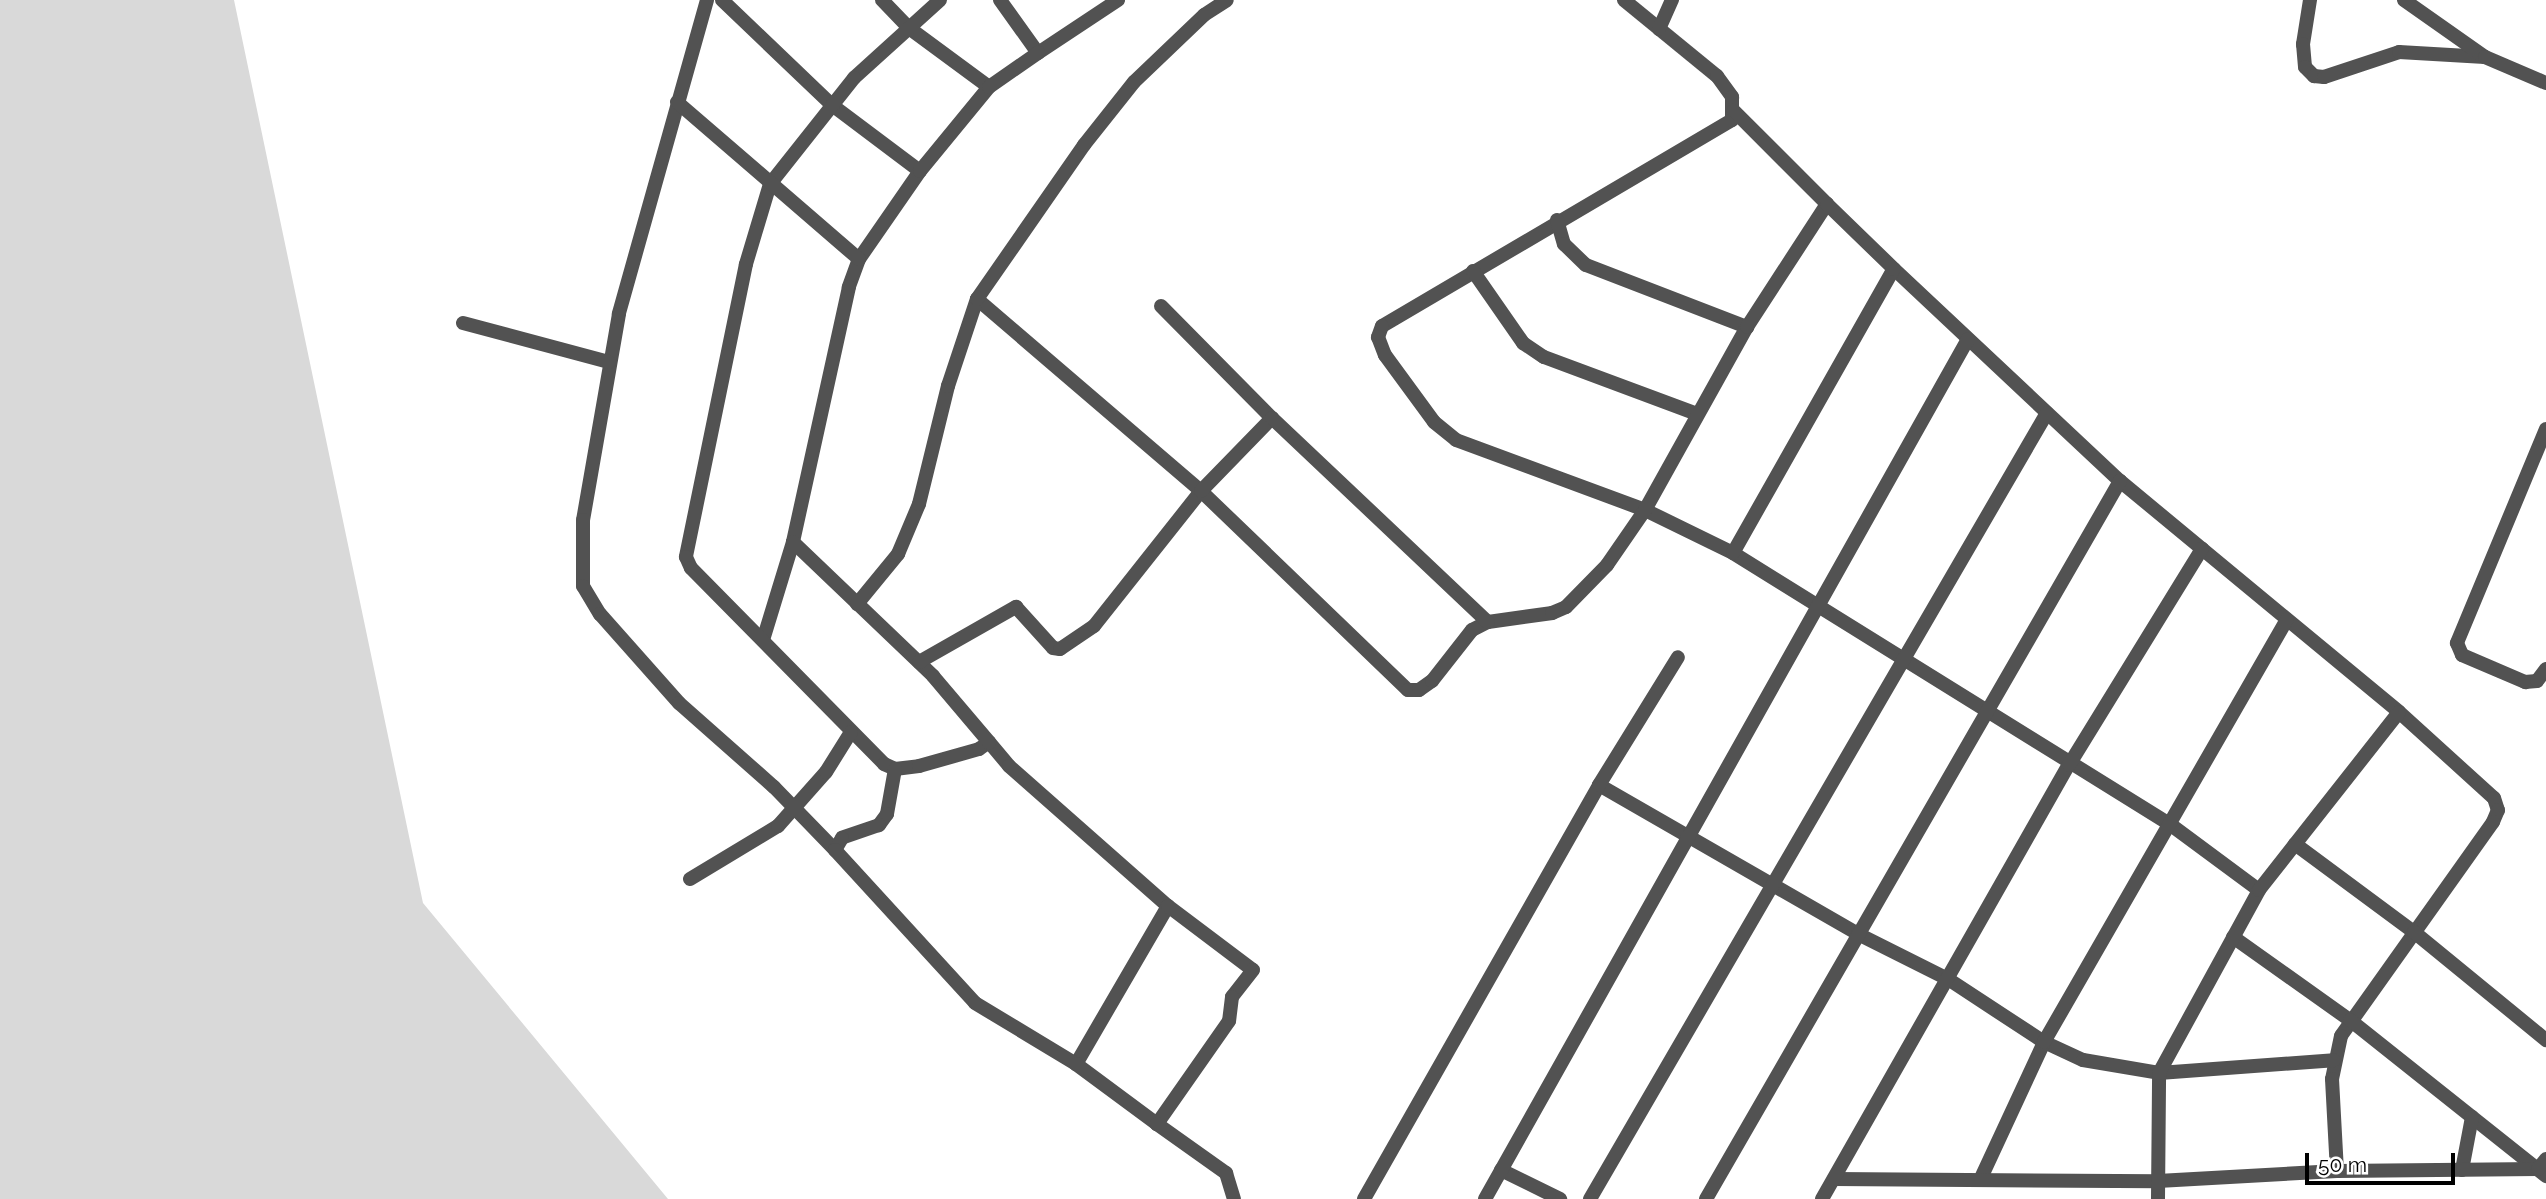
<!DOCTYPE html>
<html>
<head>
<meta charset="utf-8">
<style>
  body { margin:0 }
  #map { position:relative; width:2546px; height:1199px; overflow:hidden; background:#fff; font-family:Raleway,sans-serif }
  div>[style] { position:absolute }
  .green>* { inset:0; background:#d9d9d9 }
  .street>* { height:14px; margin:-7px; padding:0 7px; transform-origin:7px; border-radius:7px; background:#525252 }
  span { translate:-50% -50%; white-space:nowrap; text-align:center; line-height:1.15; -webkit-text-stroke:7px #fff; paint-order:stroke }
  .scale { position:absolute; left:2305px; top:1153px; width:150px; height:32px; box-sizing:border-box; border:4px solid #000; border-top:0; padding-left:9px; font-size:21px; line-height:24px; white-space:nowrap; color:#000; -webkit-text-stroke:5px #fff; paint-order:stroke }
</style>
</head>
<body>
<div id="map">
  <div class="green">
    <div style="clip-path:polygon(0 0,234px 0,423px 903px,668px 1199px,0 1199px)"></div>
  </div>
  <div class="street">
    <div style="left:707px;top:0;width:326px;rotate:105.7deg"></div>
    <div style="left:619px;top:314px;width:209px;rotate:99.9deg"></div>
    <div style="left:583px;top:520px;width:66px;rotate:90deg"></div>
    <div style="left:583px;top:586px;width:33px;rotate:59deg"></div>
    <div style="left:600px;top:614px;width:119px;rotate:48.4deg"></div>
    <div style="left:679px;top:703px;width:127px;rotate:41.5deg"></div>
    <div style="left:774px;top:787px;width:88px;rotate:45.9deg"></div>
    <div style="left:722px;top:0;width:152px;rotate:43.7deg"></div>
    <div style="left:832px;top:105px;width:110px;rotate:36.9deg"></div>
    <div style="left:920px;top:171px;width:107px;rotate:124.7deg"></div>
    <div style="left:859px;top:259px;width:30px;rotate:110deg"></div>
    <div style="left:849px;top:287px;width:261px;rotate:102.4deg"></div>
    <div style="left:793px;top:542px;width:102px;rotate:107deg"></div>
    <div style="left:882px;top:0;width:39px;rotate:46deg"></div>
    <div style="left:909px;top:28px;width:99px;rotate:36.4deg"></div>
    <div style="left:940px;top:0;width:116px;rotate:137.8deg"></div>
    <div style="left:854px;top:78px;width:135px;rotate:128.4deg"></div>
    <div style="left:770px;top:184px;width:84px;rotate:106.7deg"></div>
    <div style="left:746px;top:264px;width:299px;rotate:101.6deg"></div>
    <div style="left:686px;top:557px;width:12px;rotate:66deg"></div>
    <div style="left:691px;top:568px;width:275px;rotate:45.4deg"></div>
    <div style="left:884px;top:764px;width:12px;rotate:24deg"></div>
    <div style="left:895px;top:769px;width:24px;rotate:-7deg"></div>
    <div style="left:919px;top:766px;width:62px;rotate:-15.8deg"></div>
    <div style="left:979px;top:749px;width:12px;rotate:-35deg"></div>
    <div style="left:989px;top:742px;width:31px;rotate:50deg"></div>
    <div style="left:1009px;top:766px;width:212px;rotate:41.4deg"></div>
    <div style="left:1168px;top:906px;width:183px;rotate:120.2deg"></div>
    <div style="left:1000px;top:0;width:65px;rotate:54.4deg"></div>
    <div style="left:1038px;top:53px;width:96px;rotate:-33.5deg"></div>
    <div style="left:1624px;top:0;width:120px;rotate:39.3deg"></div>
    <div style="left:1717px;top:76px;width:26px;rotate:54deg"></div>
    <div style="left:1732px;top:97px;width:23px;rotate:90deg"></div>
    <div style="left:1732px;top:120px;width:406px;rotate:149.5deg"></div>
    <div style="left:1382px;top:326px;width:12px;rotate:110deg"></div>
    <div style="left:1378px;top:337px;width:19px;rotate:69deg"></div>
    <div style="left:1385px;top:355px;width:83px;rotate:53.8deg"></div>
    <div style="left:1434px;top:422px;width:28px;rotate:39deg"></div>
    <div style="left:1456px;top:440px;width:202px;rotate:20.3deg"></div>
    <div style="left:1645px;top:510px;width:98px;rotate:26deg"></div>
    <div style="left:1733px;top:553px;width:516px;rotate:31.84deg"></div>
    <div style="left:2171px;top:825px;width:109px;rotate:36.5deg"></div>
    <div style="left:2310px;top:0;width:45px;rotate:99deg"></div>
    <div style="left:2303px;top:44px;width:23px;rotate:85deg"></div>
    <div style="left:2305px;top:67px;width:13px;rotate:45deg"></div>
    <div style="left:2314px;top:76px;width:10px;rotate:6deg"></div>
    <div style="left:2324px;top:77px;width:79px;rotate:-18.4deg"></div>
    <div style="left:2399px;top:52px;width:86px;rotate:3.3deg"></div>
    <div style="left:2404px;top:0;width:99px;rotate:35.1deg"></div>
    <div style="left:2485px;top:57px;width:66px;rotate:23.1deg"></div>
    <div style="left:1659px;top:29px;width:32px;rotate:-66deg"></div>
    <div style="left:677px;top:102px;width:240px;rotate:40.8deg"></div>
    <div style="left:920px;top:171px;width:109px;rotate:-50.6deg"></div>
    <div style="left:989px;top:87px;width:60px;rotate:-34.8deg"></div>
    <div style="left:1557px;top:220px;width:25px;rotate:74deg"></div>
    <div style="left:1564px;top:244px;width:30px;rotate:44deg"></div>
    <div style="left:1586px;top:265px;width:173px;rotate:21.1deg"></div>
    <div style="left:1894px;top:269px;width:310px;rotate:43.2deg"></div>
    <div style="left:2120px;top:481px;width:362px;rotate:39.6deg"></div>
    <div style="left:2399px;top:712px;width:128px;rotate:42.2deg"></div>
    <div style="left:2494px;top:798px;width:13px;rotate:72deg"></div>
    <div style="left:2498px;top:810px;width:13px;rotate:113deg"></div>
    <div style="left:2493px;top:822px;width:262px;rotate:125.4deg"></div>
    <div style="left:2341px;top:1036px;width:44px;rotate:101.8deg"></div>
    <div style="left:2332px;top:1079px;width:92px;rotate:86.9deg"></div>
    <div style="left:1473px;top:271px;width:88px;rotate:55.2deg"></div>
    <div style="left:1523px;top:343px;width:25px;rotate:34deg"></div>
    <div style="left:1544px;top:357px;width:163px;rotate:20.4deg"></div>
    <div style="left:977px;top:299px;width:295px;rotate:40.6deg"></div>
    <div style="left:1201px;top:491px;width:287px;rotate:43.9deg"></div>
    <div style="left:1408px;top:690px;width:11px"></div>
    <div style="left:1419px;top:690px;width:16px;rotate:-35deg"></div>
    <div style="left:1432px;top:681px;width:65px;rotate:-51.9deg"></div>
    <div style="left:1472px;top:630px;width:18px;rotate:-27deg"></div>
    <div style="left:1488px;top:622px;width:65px;rotate:-8deg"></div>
    <div style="left:1552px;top:613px;width:15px;rotate:-23deg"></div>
    <div style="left:1566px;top:607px;width:59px;rotate:-45.7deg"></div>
    <div style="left:1607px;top:565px;width:67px;rotate:-55.4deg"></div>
    <div style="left:1645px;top:510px;width:210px;rotate:-60.9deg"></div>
    <div style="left:1747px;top:327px;width:147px;rotate:-57deg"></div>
    <div style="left:1827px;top:204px;width:132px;rotate:-135deg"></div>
    <div style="left:1161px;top:306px;width:158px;rotate:45.3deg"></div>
    <div style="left:463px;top:323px;width:151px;rotate:15deg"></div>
    <div style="left:2546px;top:429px;width:232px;rotate:112.6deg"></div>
    <div style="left:2457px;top:643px;width:13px;rotate:67deg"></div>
    <div style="left:2462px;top:655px;width:69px;rotate:23.2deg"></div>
    <div style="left:2525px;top:682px;width:12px;rotate:-5deg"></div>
    <div style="left:2537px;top:681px;width:15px;rotate:-53deg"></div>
    <div style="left:793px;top:542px;width:194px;rotate:43.7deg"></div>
    <div style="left:933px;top:676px;width:87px;rotate:49.7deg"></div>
    <div style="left:1733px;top:553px;width:326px;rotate:-60.5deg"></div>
    <div style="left:1894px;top:269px;width:93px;rotate:-135.9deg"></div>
    <div style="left:857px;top:604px;width:65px;rotate:-50.6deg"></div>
    <div style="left:898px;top:554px;width:54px;rotate:-67.2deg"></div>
    <div style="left:919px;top:504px;width:122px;rotate:-76.2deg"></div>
    <div style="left:948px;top:386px;width:92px;rotate:-71.6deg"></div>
    <div style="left:977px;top:299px;width:188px;rotate:-55.2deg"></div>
    <div style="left:1084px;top:145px;width:80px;rotate:-51.6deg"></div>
    <div style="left:1134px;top:82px;width:97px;rotate:-43.7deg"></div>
    <div style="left:1204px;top:15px;width:27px;rotate:-33deg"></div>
    <div style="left:919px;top:662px;width:112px;rotate:-29.6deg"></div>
    <div style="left:1016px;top:607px;width:55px;rotate:47.9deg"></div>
    <div style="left:1053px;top:648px;width:7px;rotate:8deg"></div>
    <div style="left:1060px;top:649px;width:41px;rotate:-34.1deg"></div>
    <div style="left:1094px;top:626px;width:172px;rotate:-51.6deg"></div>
    <div style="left:1201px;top:491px;width:102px;rotate:-45.8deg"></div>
    <div style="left:1272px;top:418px;width:297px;rotate:43.4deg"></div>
    <div style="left:895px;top:769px;width:46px;rotate:100.1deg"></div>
    <div style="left:887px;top:814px;width:14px;rotate:126deg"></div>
    <div style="left:879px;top:825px;width:39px;rotate:161deg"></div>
    <div style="left:842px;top:838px;width:14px;rotate:120deg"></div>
    <div style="left:835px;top:850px;width:207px;rotate:47.5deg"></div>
    <div style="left:975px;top:1003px;width:118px;rotate:31.1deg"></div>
    <div style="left:1076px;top:1064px;width:101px;rotate:36.5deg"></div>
    <div style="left:1599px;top:785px;width:299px;rotate:29.9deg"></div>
    <div style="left:1858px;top:934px;width:101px;rotate:26.6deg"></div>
    <div style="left:1948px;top:979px;width:115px;rotate:33.3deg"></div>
    <div style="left:2044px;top:1042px;width:43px;rotate:24.8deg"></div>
    <div style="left:2083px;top:1060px;width:77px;rotate:9.7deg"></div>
    <div style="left:2159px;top:1073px;width:175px;rotate:-4.2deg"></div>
    <div style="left:2295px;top:844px;width:148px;rotate:36.5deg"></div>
    <div style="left:2414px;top:932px;width:171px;rotate:39.3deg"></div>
    <div style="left:690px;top:879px;width:103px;rotate:-31.1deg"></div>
    <div style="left:778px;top:826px;width:72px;rotate:-48.4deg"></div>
    <div style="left:826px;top:772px;width:47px;rotate:-58deg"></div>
    <div style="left:1168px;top:906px;width:106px;rotate:37deg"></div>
    <div style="left:1253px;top:970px;width:34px;rotate:128deg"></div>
    <div style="left:1232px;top:997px;width:24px;rotate:97deg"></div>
    <div style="left:1229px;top:1021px;width:126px;rotate:125deg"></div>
    <div style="left:1157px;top:1124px;width:85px;rotate:35.4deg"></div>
    <div style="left:1226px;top:1173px;width:27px;rotate:73deg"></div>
    <div style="left:2233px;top:937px;width:143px;rotate:35.4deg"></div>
    <div style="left:2350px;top:1020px;width:251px;rotate:38.5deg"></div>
    <div style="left:1501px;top:1170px;width:66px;rotate:26.2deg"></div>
    <div style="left:2462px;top:1170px;width:54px;rotate:-79.3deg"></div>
    <div style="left:1981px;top:1178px;width:150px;rotate:-65.1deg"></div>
    <div style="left:2044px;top:1042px;width:487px;rotate:-60.1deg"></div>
    <div style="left:1834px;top:1179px;width:324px;rotate:0.4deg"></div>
    <div style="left:2158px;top:1181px;width:179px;rotate:-3.2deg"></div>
    <div style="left:2337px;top:1171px;width:201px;rotate:-0.6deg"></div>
    <div style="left:2538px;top:1169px;width:13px;rotate:-51deg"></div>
    <div style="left:1364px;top:1199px;width:476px;rotate:-60.4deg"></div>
    <div style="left:1599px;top:785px;width:150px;rotate:-58.3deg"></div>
    <div style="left:1485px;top:1199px;width:986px;rotate:-60.68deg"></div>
    <div style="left:1590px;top:1199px;width:909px;rotate:-59.83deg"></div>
    <div style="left:1706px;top:1199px;width:829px;rotate:-60.03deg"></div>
    <div style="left:1822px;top:1199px;width:499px;rotate:-60.4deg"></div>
    <div style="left:2069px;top:765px;width:254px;rotate:-58.4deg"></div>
    <div style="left:2158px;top:1199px;width:126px;rotate:-89.5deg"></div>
    <div style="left:2159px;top:1073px;width:209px;rotate:-61.3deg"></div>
    <div style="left:2259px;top:890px;width:226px;rotate:-51.8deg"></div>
  </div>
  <div class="scale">50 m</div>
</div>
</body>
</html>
